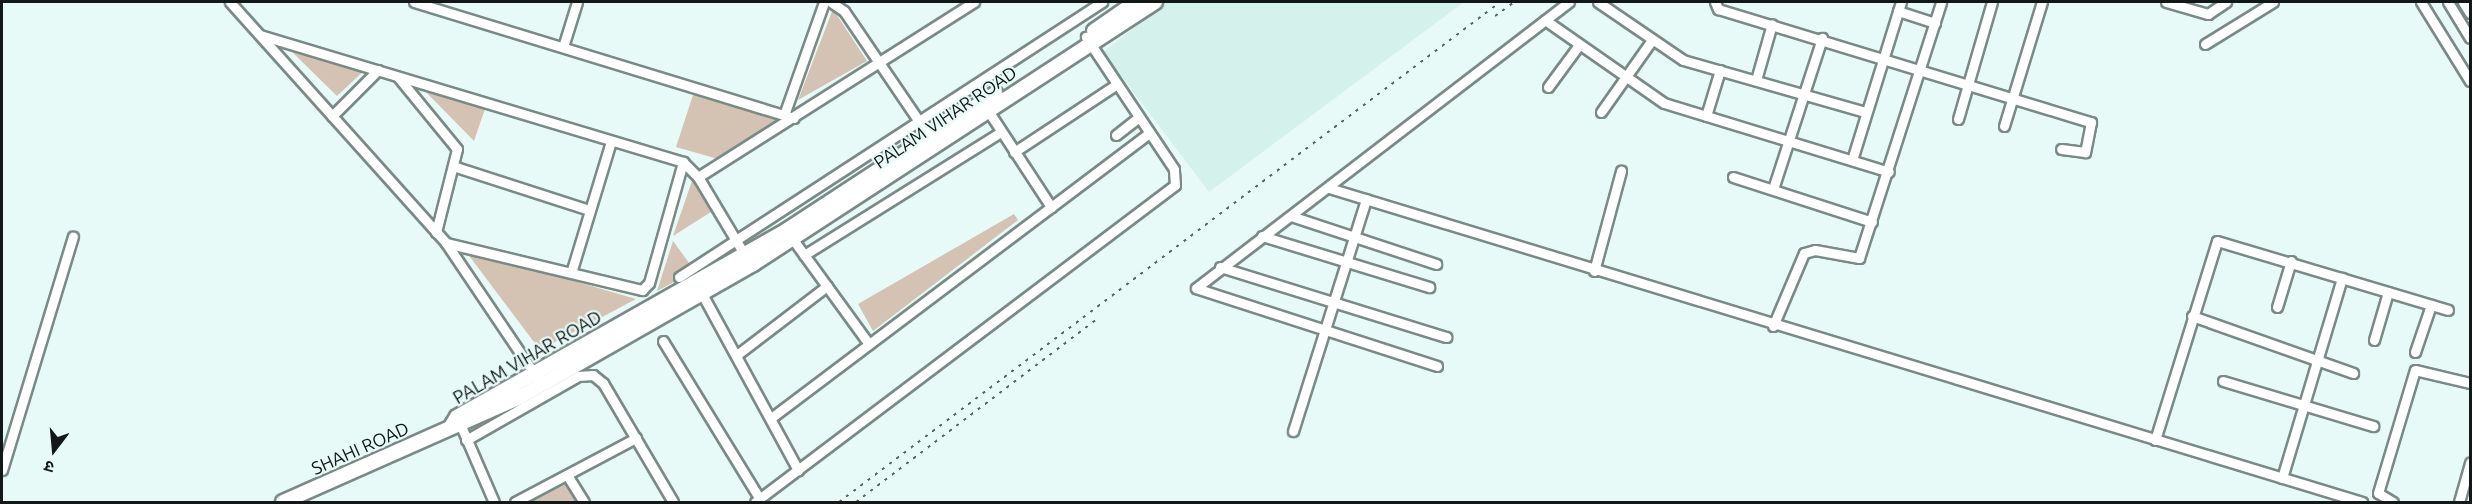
<!DOCTYPE html>
<html>
<head>
<meta charset="utf-8">
<style>
  body { margin:0 }
  #map { position:relative; width:2472px; height:504px; overflow:hidden; background:#e7faf7; font-family:Ubuntu,"Noto Sans Devanagari",sans-serif }
  div>[style] { position:absolute }
  .built>* { inset:0; background:#d4f1ec }
  .green>* { inset:0; background:#d4c2b2 }
  .roads { filter:drop-shadow(2px 0 #798a87) drop-shadow(-2px 0 #798a87) drop-shadow(0 2px #798a87) drop-shadow(0 -2px #798a87) }
  .street>* { height:9px; margin:-4.5px; padding:0 4.5px; transform-origin:4.5px; border-radius:4.5px; background:#fff }
  .secondary>* { height:14px; margin:-7px; padding:0 7px; transform-origin:7px; border-radius:7px; background:#fff }
  .rail>* { height:2px; margin-top:-1px; transform-origin:0; background:repeating-linear-gradient(90deg,#586361 0 3px,transparent 0 9px) }
  span { translate:-50% -50%; white-space:nowrap; text-align:center; line-height:1.15; -webkit-text-stroke:4.5px #e7faf7; paint-order:stroke }
  .street-label { font-size:18px; color:#111817 }
  .frame { position:absolute; inset:0; border:3px solid #111817; pointer-events:none }
  .north { position:absolute; left:24px; top:420px; width:60px; height:60px; -webkit-text-stroke:4px #e7faf7; paint-order:stroke; rotate:196deg; font-size:16px; font-weight:700; line-height:24px; text-align:center; color:#111817 }
  .north::after { content:''; display:block; margin:auto; width:21px; height:27px; background:#111817; clip-path:polygon(50% 0,100% 100%,50% 72%,0 100%) }
</style>
</head>
<body>
<div id="map">
  <div class="built">
    <div style="clip-path:polygon(1168px 2px,1464px 2px,1209px 192px,1103px 52px)"></div>
  </div>
  <div class="green">
    <div style="clip-path:polygon(833px 9px,867px 61px,798px 100px)"></div>
    <div style="clip-path:polygon(286px 46px,367px 68px,337px 96px)"></div>
    <div style="clip-path:polygon(422px 88px,486px 106px,474px 141px)"></div>
    <div style="clip-path:polygon(694px 92px,780px 119px,718px 159px,676px 147px)"></div>
    <div style="clip-path:polygon(693px 178px,714px 210px,673px 236px)"></div>
    <div style="clip-path:polygon(1014px 214px,1018px 220px,873px 331px,858px 304px)"></div>
    <div style="clip-path:polygon(673px 241px,695px 271px,657px 291px)"></div>
    <div style="clip-path:polygon(464px 249px,636px 299px,540px 350px)"></div>
    <div style="clip-path:polygon(566px 484px,577px 502px,531px 502px)"></div>
  </div>
  <div class="roads">
    <div class="street">
      <div style="left:230px;top:2px;width:324px;rotate:48.1deg"></div>
      <div style="left:446px;top:243px;width:163px;rotate:56deg"></div>
      <div style="left:414px;top:2px;width:397px;rotate:17deg"></div>
      <div style="left:831px;top:2px;width:16px;rotate:35deg"></div>
      <div style="left:844px;top:11px;width:151px;rotate:55.8deg"></div>
      <div style="left:1598px;top:2px;width:103px;rotate:34.3deg"></div>
      <div style="left:1683px;top:60px;width:190px;rotate:15.9deg"></div>
      <div style="left:1715px;top:2px;width:8px;rotate:67deg"></div>
      <div style="left:1718px;top:9px;width:390px;rotate:16.9deg"></div>
      <div style="left:2091px;top:122px;width:31px;rotate:101deg"></div>
      <div style="left:2085px;top:152px;width:24px;rotate:-173deg"></div>
      <div style="left:2166px;top:2px;width:44px;rotate:15.9deg"></div>
      <div style="left:2208px;top:14px;width:22px;rotate:-34deg"></div>
      <div style="left:2421px;top:2px;width:93px;rotate:58.2deg"></div>
      <div style="left:2448px;top:2px;width:42px;rotate:58.6deg"></div>
      <div style="left:2463px;top:2px;width:13px;rotate:58deg"></div>
      <div style="left:1898px;top:11px;width:39px;rotate:18deg"></div>
      <div style="left:1545px;top:20px;width:145px;rotate:34.9deg"></div>
      <div style="left:1664px;top:103px;width:235px;rotate:17deg"></div>
      <div style="left:260px;top:35px;width:442px;rotate:16.7deg"></div>
      <div style="left:683px;top:162px;width:21px;rotate:45deg"></div>
      <div style="left:698px;top:177px;width:96px;rotate:59.1deg"></div>
      <div style="left:2205px;top:44px;width:80px;rotate:-31.7deg"></div>
      <div style="left:563px;top:47px;width:47px;rotate:-72.7deg"></div>
      <div style="left:398px;top:77px;width:93px;rotate:50.7deg"></div>
      <div style="left:457px;top:149px;width:86px;rotate:104.2deg"></div>
      <div style="left:1756px;top:80px;width:58px;rotate:-74.1deg"></div>
      <div style="left:1548px;top:87px;width:52px;rotate:-53.6deg"></div>
      <div style="left:985px;top:106px;width:121px;rotate:56.8deg"></div>
      <div style="left:1601px;top:112px;width:88px;rotate:-54.7deg"></div>
      <div style="left:784px;top:115px;width:120px;rotate:-70.5deg"></div>
      <div style="left:332px;top:116px;width:65px;rotate:-45deg"></div>
      <div style="left:1706px;top:116px;width:48px;rotate:-73.1deg"></div>
      <div style="left:1958px;top:119px;width:122px;rotate:-73.8deg"></div>
      <div style="left:2004px;top:126px;width:130px;rotate:-73deg"></div>
      <div style="left:1116px;top:135px;width:29px;rotate:-38deg"></div>
      <div style="left:1014px;top:152px;width:123px;rotate:-33.4deg"></div>
      <div style="left:1852px;top:160px;width:165px;rotate:-72.8deg"></div>
      <div style="left:456px;top:167px;width:140px;rotate:17.9deg"></div>
      <div style="left:698px;top:177px;width:327px;rotate:-32.4deg"></div>
      <div style="left:1733px;top:177px;width:146px;rotate:17.9deg"></div>
      <div style="left:1329px;top:188px;width:1080px;rotate:16.91deg"></div>
      <div style="left:1773px;top:189px;width:159px;rotate:-72deg"></div>
      <div style="left:1291px;top:216px;width:153px;rotate:18.3deg"></div>
      <div style="left:789px;top:234px;width:136px;rotate:54deg"></div>
      <div style="left:1262px;top:236px;width:175px;rotate:17deg"></div>
      <div style="left:446px;top:243px;width:202px;rotate:13.5deg"></div>
      <div style="left:642px;top:290px;width:10px;rotate:-45deg"></div>
      <div style="left:649px;top:283px;width:126px;rotate:-74.3deg"></div>
      <div style="left:804px;top:255px;width:232px;rotate:-32deg"></div>
      <div style="left:1220px;top:267px;width:237px;rotate:17.2deg"></div>
      <div style="left:1594px;top:271px;width:104px;rotate:-74.9deg"></div>
      <div style="left:571px;top:273px;width:138px;rotate:-73.1deg"></div>
      <div style="left:679px;top:277px;width:505px;rotate:-33.03deg"></div>
      <div style="left:701px;top:292px;width:203px;rotate:61.4deg"></div>
      <div style="left:2277px;top:307px;width:48px;rotate:-73.1deg"></div>
      <div style="left:2192px;top:316px;width:171px;rotate:19.5deg"></div>
      <div style="left:1773px;top:326px;width:79px;rotate:-67deg"></div>
      <div style="left:1804px;top:253px;width:11px;rotate:-15deg"></div>
      <div style="left:1815px;top:250px;width:45px;rotate:10.3deg"></div>
      <div style="left:1859px;top:258px;width:269px;rotate:-72.2deg"></div>
      <div style="left:2374px;top:340px;width:50px;rotate:-73.7deg"></div>
      <div style="left:663px;top:341px;width:185px;rotate:58.5deg"></div>
      <div style="left:2415px;top:352px;width:50px;rotate:-71.2deg"></div>
      <div style="left:738px;top:354px;width:112px;rotate:-37.4deg"></div>
      <div style="left:1437px;top:366px;width:253px;rotate:-162.1deg"></div>
      <div style="left:1196px;top:288px;width:470px;rotate:-37.5deg"></div>
      <div style="left:2223px;top:381px;width:157px;rotate:16.7deg"></div>
      <div style="left:771px;top:418px;width:473px;rotate:-37deg"></div>
      <div style="left:458px;top:419px;width:90px;rotate:66.6deg"></div>
      <div style="left:1293px;top:431px;width:243px;rotate:-72.5deg"></div>
      <div style="left:466px;top:440px;width:129px;rotate:-29.7deg"></div>
      <div style="left:578px;top:376px;width:15px;rotate:-4deg"></div>
      <div style="left:593px;top:375px;width:13px;rotate:39deg"></div>
      <div style="left:603px;top:383px;width:138px;rotate:59.5deg"></div>
      <div style="left:2155px;top:440px;width:208px;rotate:-72.7deg"></div>
      <div style="left:2217px;top:241px;width:241px;rotate:16.6deg"></div>
      <div style="left:2px;top:470px;width:244px;rotate:-73.1deg"></div>
      <div style="left:567px;top:475px;width:32px;rotate:58deg"></div>
      <div style="left:2282px;top:478px;width:209px;rotate:-73.3deg"></div>
      <div style="left:515px;top:502px;width:137px;rotate:-27.9deg"></div>
      <div style="left:755px;top:502px;width:526px;rotate:-37.04deg"></div>
      <div style="left:1175px;top:185px;width:16px;rotate:-94deg"></div>
      <div style="left:1174px;top:169px;width:159px;rotate:-123.7deg"></div>
      <div style="left:2393px;top:502px;width:17px;rotate:-149deg"></div>
      <div style="left:2378px;top:493px;width:128px;rotate:-73.3deg"></div>
      <div style="left:2415px;top:370px;width:57px;rotate:13.3deg"></div>
      <div style="left:2459px;top:502px;width:41px;rotate:-74.2deg"></div>
    </div>
    <div class="secondary">
      <div style="left:1094px;top:31px;width:51px;rotate:-34.6deg"></div>
      <div style="left:452px;top:425px;width:9px;rotate:-58deg"></div>
      <div style="left:457px;top:417px;width:379px;rotate:-29.5deg"></div>
      <div style="left:787px;top:230px;width:249px;rotate:-33.2deg"></div>
      <div style="left:283px;top:502px;width:259px;rotate:-23.9deg"></div>
      <div style="left:520px;top:397px;width:268px;rotate:-29.7deg"></div>
      <div style="left:753px;top:264px;width:480px;rotate:-33.1deg"></div>
    </div>
  </div>
  <div class="rail">
    <div style="left:1495px;top:16px;width:24px;rotate:-36deg"></div>
    <div style="left:839px;top:502px;width:829px;rotate:-37.1deg"></div>
    <div style="left:856px;top:502px;width:301px;rotate:-37.2deg"></div>
  </div>
  <div class="street-label">
    <span style="left:945px;top:117px;rotate:-34deg">PALAM VIHAR ROAD</span>
    <span style="left:527px;top:357px;rotate:-30deg">PALAM VIHAR ROAD</span>
    <span style="left:360px;top:448px;rotate:-24deg">SHAHI ROAD</span>
  </div>
  <div class="frame"></div>
  <div class="north">उ</div>
</div>
</body>
</html>
